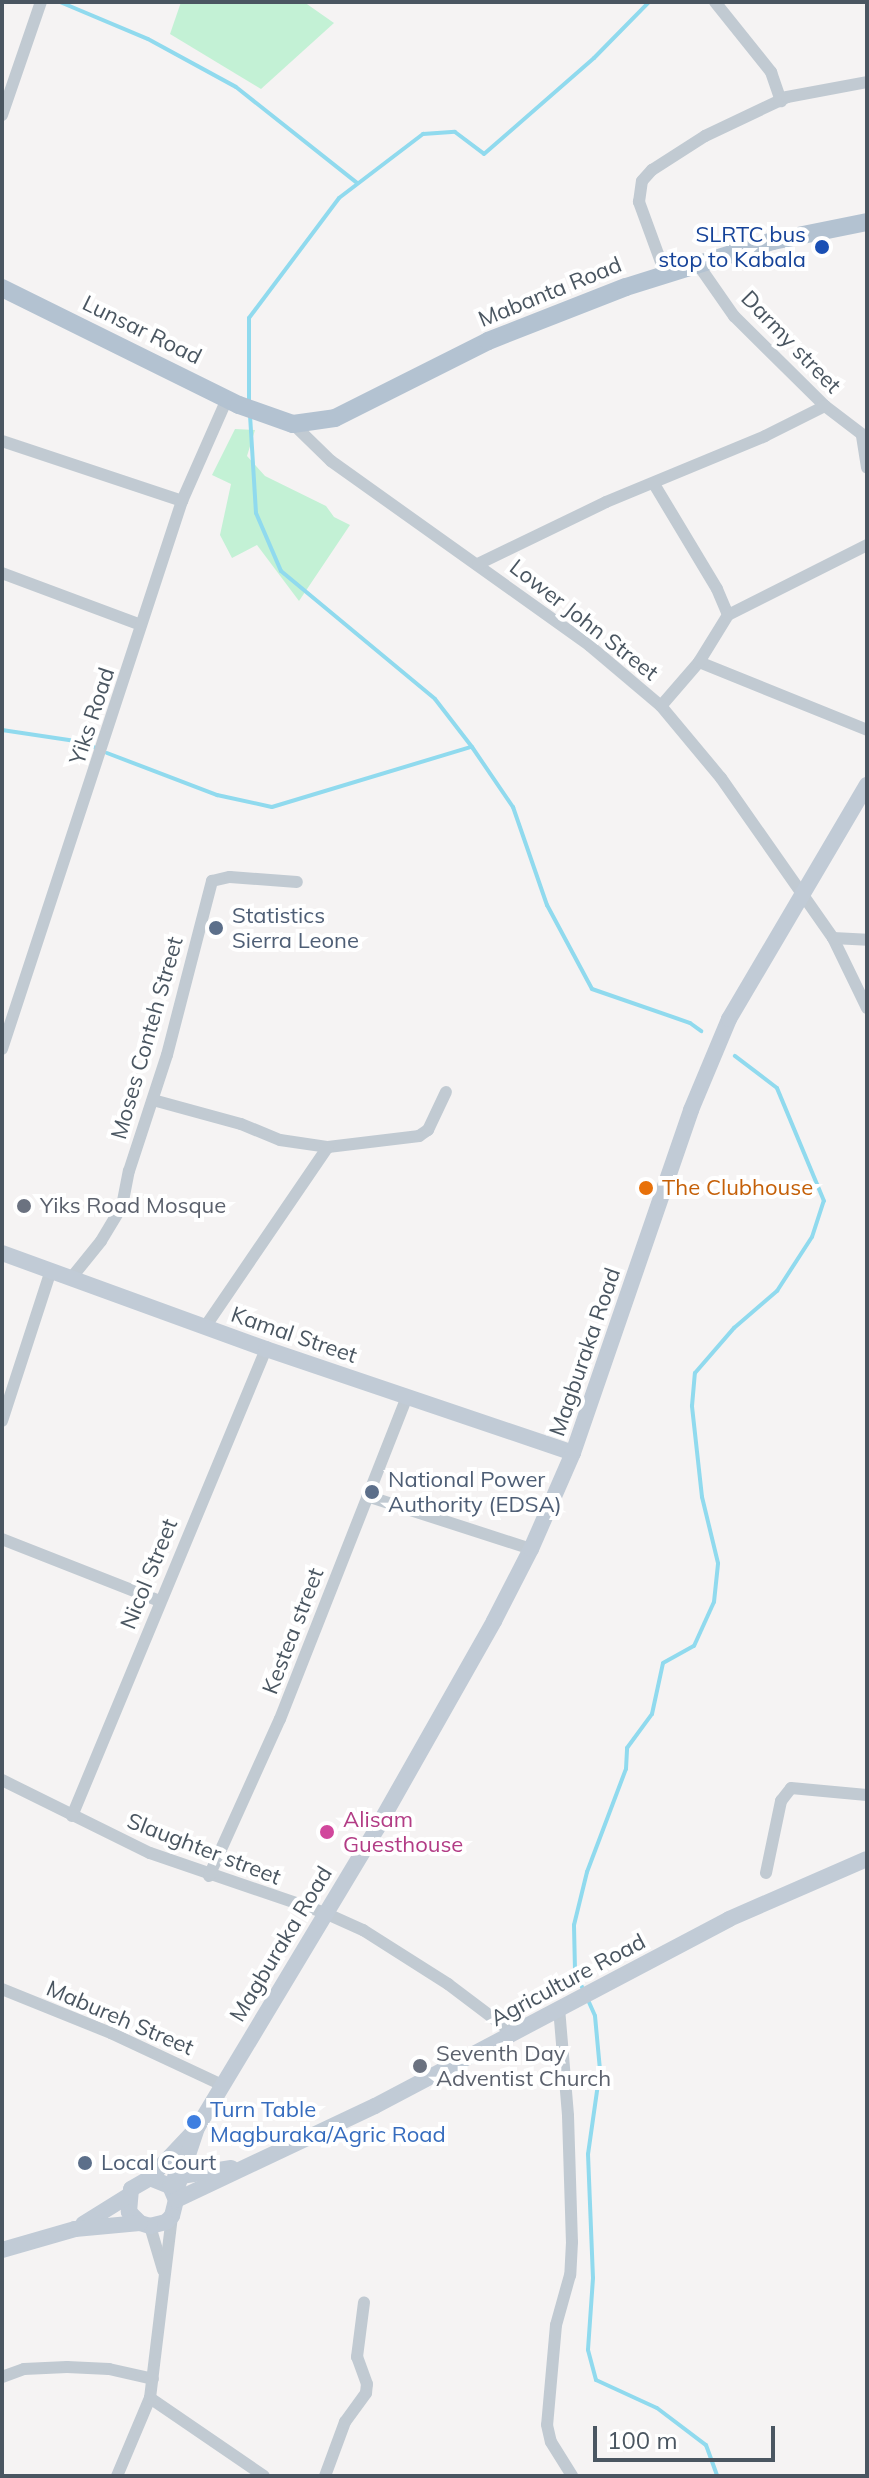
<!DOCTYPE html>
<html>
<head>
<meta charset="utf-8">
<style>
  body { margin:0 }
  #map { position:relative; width:869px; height:2478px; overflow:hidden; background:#f5f3f3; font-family:Mulish,sans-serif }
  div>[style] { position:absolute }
  .green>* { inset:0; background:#c3f1d5 }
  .stream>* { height:4px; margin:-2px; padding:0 2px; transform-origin:2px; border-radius:2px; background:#90daee }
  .street>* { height:12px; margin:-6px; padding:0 6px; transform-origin:6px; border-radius:6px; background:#c1cad2 }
  .secondary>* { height:16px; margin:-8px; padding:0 8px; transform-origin:8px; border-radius:8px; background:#c1cbd6 }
  .primary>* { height:18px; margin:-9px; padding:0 9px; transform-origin:9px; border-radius:9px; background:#b3c2d1 }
  .dots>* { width:22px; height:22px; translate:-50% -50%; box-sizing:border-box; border:4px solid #fff; border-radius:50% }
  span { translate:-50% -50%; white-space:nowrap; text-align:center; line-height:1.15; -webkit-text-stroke:8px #fff; paint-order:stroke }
  .transit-label { font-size:22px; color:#164399 }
  .right { translate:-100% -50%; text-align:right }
  .street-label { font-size:22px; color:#4a5661 }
  .service-label { font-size:22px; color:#4e5e75 }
  .left { translate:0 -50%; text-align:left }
  .food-label { font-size:22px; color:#c56008 }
  .worship-label { font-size:22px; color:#5b616d }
  .hotel-label { font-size:22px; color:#b23c85 }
  .shop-label { font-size:22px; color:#366cbe }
  .frame { position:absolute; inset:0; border:4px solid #4a5661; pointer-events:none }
  .scale { position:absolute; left:593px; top:2426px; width:182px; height:36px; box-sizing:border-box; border:4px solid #4a5661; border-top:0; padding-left:10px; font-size:24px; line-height:28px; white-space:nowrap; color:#4a5661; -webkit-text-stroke:6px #fff; paint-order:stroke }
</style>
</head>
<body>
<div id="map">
  <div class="green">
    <div style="clip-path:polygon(181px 2px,304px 2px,334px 23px,261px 89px,170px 34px)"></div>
    <div style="clip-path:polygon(235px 429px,255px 430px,247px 456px,265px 476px,326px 506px,334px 517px,350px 525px,299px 601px,257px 545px,232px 558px,220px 535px,231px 484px,212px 475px)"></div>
  </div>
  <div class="stream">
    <div style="left:60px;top:2px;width:95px;rotate:22.8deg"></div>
    <div style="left:148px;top:39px;width:100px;rotate:28.6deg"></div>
    <div style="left:236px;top:87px;width:154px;rotate:38.4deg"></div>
    <div style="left:249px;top:403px;width:85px;rotate:-90deg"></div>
    <div style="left:249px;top:318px;width:150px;rotate:-53.1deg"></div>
    <div style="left:339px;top:198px;width:106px;rotate:-37.3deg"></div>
    <div style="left:423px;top:134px;width:32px;rotate:-4deg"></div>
    <div style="left:455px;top:132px;width:36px;rotate:37deg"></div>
    <div style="left:484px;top:154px;width:146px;rotate:-41.1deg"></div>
    <div style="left:594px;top:58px;width:78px;rotate:-45.5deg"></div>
    <div style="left:250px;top:415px;width:98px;rotate:86.5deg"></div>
    <div style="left:256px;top:513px;width:63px;rotate:66.7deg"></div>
    <div style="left:281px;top:571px;width:200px;rotate:39.7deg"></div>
    <div style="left:435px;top:699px;width:61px;rotate:52.4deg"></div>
    <div style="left:472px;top:747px;width:73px;rotate:55.7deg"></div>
    <div style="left:513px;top:807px;width:104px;rotate:70.9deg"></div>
    <div style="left:547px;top:905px;width:95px;rotate:61.8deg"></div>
    <div style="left:592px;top:989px;width:104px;rotate:19.1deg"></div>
    <div style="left:690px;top:1023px;width:14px;rotate:36deg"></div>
    <div style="left:2px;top:730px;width:81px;rotate:8.5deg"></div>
    <div style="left:82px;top:742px;width:15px;rotate:23deg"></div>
    <div style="left:107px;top:753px;width:118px;rotate:20.9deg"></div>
    <div style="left:217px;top:795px;width:56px;rotate:12.3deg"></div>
    <div style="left:272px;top:807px;width:208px;rotate:-16.8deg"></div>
    <div style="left:584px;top:1992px;width:24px;rotate:-112deg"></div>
    <div style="left:575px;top:1970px;width:45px;rotate:-91.3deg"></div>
    <div style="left:574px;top:1925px;width:55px;rotate:-76.2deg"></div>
    <div style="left:587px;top:1872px;width:110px;rotate:-69.3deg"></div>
    <div style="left:626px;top:1769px;width:21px;rotate:-87deg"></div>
    <div style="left:627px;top:1748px;width:42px;rotate:-53.7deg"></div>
    <div style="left:652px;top:1714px;width:52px;rotate:-77.8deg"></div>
    <div style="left:663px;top:1663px;width:35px;rotate:-29deg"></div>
    <div style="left:694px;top:1646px;width:48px;rotate:-65.6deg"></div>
    <div style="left:714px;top:1602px;width:39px;rotate:-84deg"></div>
    <div style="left:718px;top:1563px;width:68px;rotate:-103.6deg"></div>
    <div style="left:702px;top:1497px;width:92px;rotate:-96.3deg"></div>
    <div style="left:692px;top:1406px;width:33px;rotate:-85deg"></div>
    <div style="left:695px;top:1373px;width:60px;rotate:-49.1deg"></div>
    <div style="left:734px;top:1328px;width:57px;rotate:-40.7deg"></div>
    <div style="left:777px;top:1291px;width:64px;rotate:-57.1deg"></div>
    <div style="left:812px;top:1237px;width:38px;rotate:-72deg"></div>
    <div style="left:824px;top:1201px;width:122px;rotate:-112.6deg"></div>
    <div style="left:777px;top:1088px;width:53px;rotate:-142.7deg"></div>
    <div style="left:588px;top:2000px;width:17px;rotate:66deg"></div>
    <div style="left:595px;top:2016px;width:54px;rotate:84.7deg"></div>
    <div style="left:600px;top:2070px;width:85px;rotate:98.1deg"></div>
    <div style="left:588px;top:2154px;width:124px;rotate:87.7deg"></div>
    <div style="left:593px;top:2278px;width:72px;rotate:94deg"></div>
    <div style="left:588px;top:2350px;width:31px;rotate:75deg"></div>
    <div style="left:596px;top:2380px;width:67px;rotate:24.7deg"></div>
    <div style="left:657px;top:2408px;width:61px;rotate:37.1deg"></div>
    <div style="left:706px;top:2445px;width:33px;rotate:70deg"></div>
  </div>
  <div class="street">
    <div style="left:715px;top:2px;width:90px;rotate:51.3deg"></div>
    <div style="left:771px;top:72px;width:31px;rotate:71deg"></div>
    <div style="left:2px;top:115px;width:120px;rotate:-71deg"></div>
    <div style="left:697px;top:263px;width:65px;rotate:55.1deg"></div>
    <div style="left:734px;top:316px;width:128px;rotate:44.7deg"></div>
    <div style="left:825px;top:406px;width:53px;rotate:37.3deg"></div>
    <div style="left:665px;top:273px;width:76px;rotate:-110.1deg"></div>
    <div style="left:639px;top:202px;width:21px;rotate:-82deg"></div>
    <div style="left:642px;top:181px;width:15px;rotate:-48deg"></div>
    <div style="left:652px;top:170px;width:63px;rotate:-32.7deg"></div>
    <div style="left:705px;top:136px;width:91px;rotate:-25.4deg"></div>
    <div style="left:787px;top:97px;width:81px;rotate:-10.6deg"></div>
    <div style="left:293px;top:424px;width:53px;rotate:44.2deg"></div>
    <div style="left:331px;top:461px;width:318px;rotate:35.5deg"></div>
    <div style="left:590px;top:646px;width:93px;rotate:40.2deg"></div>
    <div style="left:661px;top:706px;width:94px;rotate:50.2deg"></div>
    <div style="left:721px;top:778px;width:195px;rotate:55deg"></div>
    <div style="left:833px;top:938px;width:78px;rotate:64.1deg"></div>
    <div style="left:862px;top:436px;width:32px;rotate:81deg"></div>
    <div style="left:2px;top:441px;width:190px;rotate:18.4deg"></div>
    <div style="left:654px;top:484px;width:122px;rotate:59deg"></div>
    <div style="left:717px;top:589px;width:28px;rotate:67deg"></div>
    <div style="left:478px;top:564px;width:142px;rotate:-25.8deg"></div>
    <div style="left:606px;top:502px;width:172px;rotate:-22.5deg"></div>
    <div style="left:765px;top:436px;width:67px;rotate:-26.6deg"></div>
    <div style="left:2px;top:573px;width:148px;rotate:20.5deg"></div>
    <div style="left:699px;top:662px;width:181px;rotate:22deg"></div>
    <div style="left:661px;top:706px;width:58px;rotate:-49.2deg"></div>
    <div style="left:699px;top:662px;width:55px;rotate:-58.3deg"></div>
    <div style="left:728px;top:615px;width:156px;rotate:-26.7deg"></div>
    <div style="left:833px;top:938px;width:34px;rotate:3deg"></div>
    <div style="left:2px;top:1049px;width:577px;rotate:-71.82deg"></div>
    <div style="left:182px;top:501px;width:111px;rotate:-66.2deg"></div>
    <div style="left:153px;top:1100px;width:91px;rotate:15.3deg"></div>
    <div style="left:241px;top:1124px;width:42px;rotate:22.3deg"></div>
    <div style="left:280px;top:1140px;width:49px;rotate:8.3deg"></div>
    <div style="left:328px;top:1147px;width:92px;rotate:-6.9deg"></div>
    <div style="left:419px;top:1136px;width:11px;rotate:-34deg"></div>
    <div style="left:428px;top:1130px;width:42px;rotate:-64.7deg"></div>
    <div style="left:72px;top:1277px;width:46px;rotate:-51.1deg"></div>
    <div style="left:101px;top:1241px;width:41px;rotate:-59deg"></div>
    <div style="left:122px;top:1206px;width:36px;rotate:-79deg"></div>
    <div style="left:129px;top:1171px;width:122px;rotate:-71.9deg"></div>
    <div style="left:167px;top:1055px;width:180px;rotate:-75.5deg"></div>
    <div style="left:212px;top:881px;width:18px;rotate:-13deg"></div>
    <div style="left:230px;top:877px;width:67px;rotate:4.3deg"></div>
    <div style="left:205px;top:1327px;width:218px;rotate:-55.7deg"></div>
    <div style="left:2px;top:1421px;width:159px;rotate:-72deg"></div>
    <div style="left:367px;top:1496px;width:172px;rotate:17.9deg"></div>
    <div style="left:2px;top:1539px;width:169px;rotate:21.5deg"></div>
    <div style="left:2px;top:1780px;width:165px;rotate:26.3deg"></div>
    <div style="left:150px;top:1853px;width:185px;rotate:18.9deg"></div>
    <div style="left:325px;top:1913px;width:42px;rotate:24.1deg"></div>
    <div style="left:363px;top:1930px;width:101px;rotate:32.4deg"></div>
    <div style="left:448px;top:1984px;width:83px;rotate:37.1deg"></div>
    <div style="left:72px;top:1816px;width:506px;rotate:-67.44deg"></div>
    <div style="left:766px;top:1873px;width:74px;rotate:-78.2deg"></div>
    <div style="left:781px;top:1801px;width:16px;rotate:-52deg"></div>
    <div style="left:791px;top:1788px;width:76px;rotate:5.3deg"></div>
    <div style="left:209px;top:1876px;width:172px;rotate:-65.7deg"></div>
    <div style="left:280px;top:1719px;width:346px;rotate:-68.5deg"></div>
    <div style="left:2px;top:1989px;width:118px;rotate:22deg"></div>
    <div style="left:111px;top:2033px;width:123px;rotate:25.1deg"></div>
    <div style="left:559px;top:2008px;width:108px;rotate:85.2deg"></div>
    <div style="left:568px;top:2116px;width:126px;rotate:88.2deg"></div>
    <div style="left:572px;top:2242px;width:33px;rotate:93deg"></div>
    <div style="left:570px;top:2275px;width:52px;rotate:105.6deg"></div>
    <div style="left:556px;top:2325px;width:100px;rotate:95.1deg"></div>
    <div style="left:547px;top:2425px;width:17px;rotate:77deg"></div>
    <div style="left:551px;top:2442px;width:40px;rotate:58deg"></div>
    <div style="left:150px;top:2226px;width:46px;rotate:73.5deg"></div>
    <div style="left:2px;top:2377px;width:23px;rotate:-20deg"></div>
    <div style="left:24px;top:2369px;width:43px;rotate:-2.7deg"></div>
    <div style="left:67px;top:2367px;width:42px;rotate:2.7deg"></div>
    <div style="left:109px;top:2369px;width:45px;rotate:12.8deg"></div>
    <div style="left:150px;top:2398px;width:138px;rotate:34.4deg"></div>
    <div style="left:117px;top:2476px;width:85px;rotate:-67.1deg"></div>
    <div style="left:150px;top:2398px;width:183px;rotate:-83.1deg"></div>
    <div style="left:325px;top:2476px;width:58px;rotate:-69.7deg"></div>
    <div style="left:345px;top:2422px;width:36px;rotate:-54deg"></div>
    <div style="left:366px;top:2393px;width:9px;rotate:-84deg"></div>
    <div style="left:367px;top:2384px;width:29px;rotate:-110deg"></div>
    <div style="left:357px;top:2357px;width:55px;rotate:-82.7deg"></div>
  </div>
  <div class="secondary">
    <div style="left:2px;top:1253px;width:281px;rotate:20deg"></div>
    <div style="left:266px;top:1349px;width:324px;rotate:18.7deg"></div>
    <div style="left:175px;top:2177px;width:57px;rotate:-9.1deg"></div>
    <div style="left:150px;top:2178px;width:22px;rotate:22deg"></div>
    <div style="left:170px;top:2186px;width:15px;rotate:67deg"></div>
    <div style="left:176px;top:2200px;width:16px;rotate:104deg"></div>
    <div style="left:172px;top:2216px;width:8px;rotate:135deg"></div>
    <div style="left:166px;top:2222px;width:16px;rotate:166deg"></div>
    <div style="left:150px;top:2226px;width:10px;rotate:-163deg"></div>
    <div style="left:140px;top:2223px;width:16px;rotate:-135deg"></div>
    <div style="left:129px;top:2212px;width:23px;rotate:-85deg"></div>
    <div style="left:131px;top:2189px;width:22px;rotate:-30deg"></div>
    <div style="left:150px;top:2178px;width:66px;rotate:-46.8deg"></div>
    <div style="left:175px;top:2194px;width:70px;rotate:-71.6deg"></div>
    <div style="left:197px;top:2128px;width:350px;rotate:-59deg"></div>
    <div style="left:377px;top:1828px;width:238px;rotate:-60.5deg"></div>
    <div style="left:494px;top:1621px;width:81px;rotate:-62.8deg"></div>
    <div style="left:531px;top:1549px;width:105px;rotate:-66.4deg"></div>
    <div style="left:573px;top:1453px;width:363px;rotate:-71deg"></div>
    <div style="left:691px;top:1110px;width:99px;rotate:-67.3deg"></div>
    <div style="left:729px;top:1019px;width:272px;rotate:-59.5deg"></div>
    <div style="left:176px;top:2200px;width:220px;rotate:-25.3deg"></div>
    <div style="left:375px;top:2106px;width:400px;rotate:-27.8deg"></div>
    <div style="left:729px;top:1919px;width:150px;rotate:-23.5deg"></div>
    <div style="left:83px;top:2224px;width:53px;rotate:-31.9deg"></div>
    <div style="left:2px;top:2250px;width:76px;rotate:-16deg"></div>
    <div style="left:75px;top:2229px;width:65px;rotate:-5.3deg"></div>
  </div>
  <div class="primary">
    <div style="left:2px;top:288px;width:264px;rotate:26.3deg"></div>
    <div style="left:239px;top:405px;width:57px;rotate:19.4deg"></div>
    <div style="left:293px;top:424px;width:42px;rotate:-8.1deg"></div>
    <div style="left:335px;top:418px;width:171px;rotate:-26.7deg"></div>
    <div style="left:488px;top:341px;width:148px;rotate:-21.4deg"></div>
    <div style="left:626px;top:287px;width:154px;rotate:-17.4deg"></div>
    <div style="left:773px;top:241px;width:96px;rotate:-11.4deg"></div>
  </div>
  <div class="dots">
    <div style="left:822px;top:247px;background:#1a4fb4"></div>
    <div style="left:216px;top:928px;background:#5c6f8a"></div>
    <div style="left:646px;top:1188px;background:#e8710a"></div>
    <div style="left:24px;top:1206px;background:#6b7280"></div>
    <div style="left:372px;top:1492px;background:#5c6f8a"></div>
    <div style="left:327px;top:1832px;background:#d1479c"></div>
    <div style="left:420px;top:2066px;background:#6b7280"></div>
    <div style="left:194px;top:2122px;background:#3f7fe0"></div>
    <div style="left:85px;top:2163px;background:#5c6f8a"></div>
  </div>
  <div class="transit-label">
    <span class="right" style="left:806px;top:247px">SLRTC bus<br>stop to Kabala</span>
  </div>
  <div class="street-label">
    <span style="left:550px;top:292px;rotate:-22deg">Mabanta Road</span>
    <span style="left:142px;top:330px;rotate:26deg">Lunsar Road</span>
    <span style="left:791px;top:342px;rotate:46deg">Darmy street</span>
    <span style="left:584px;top:620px;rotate:38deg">Lower John Street</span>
    <span style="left:92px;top:716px;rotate:-72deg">Yiks Road</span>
    <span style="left:147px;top:1038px;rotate:-74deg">Moses Conteh Street</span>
    <span style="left:294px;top:1335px;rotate:19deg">Kamal Street</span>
    <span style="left:585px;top:1352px;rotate:-71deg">Magburaka Road</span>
    <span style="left:149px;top:1574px;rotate:-68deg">Nicol Street</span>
    <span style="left:293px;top:1631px;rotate:-69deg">Kestea street</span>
    <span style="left:204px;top:1849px;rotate:21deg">Slaughter street</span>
    <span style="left:281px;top:1944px;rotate:-59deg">Magburaka Road</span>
    <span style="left:568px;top:1980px;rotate:-28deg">Agriculture Road</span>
    <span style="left:120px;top:2018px;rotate:23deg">Mabureh Street</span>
  </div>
  <div class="service-label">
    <span class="left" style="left:232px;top:928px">Statistics<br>Sierra Leone</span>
    <span class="left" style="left:388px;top:1492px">National Power<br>Authority (EDSA)</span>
    <span class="left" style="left:101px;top:2163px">Local Court</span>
  </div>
  <div class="food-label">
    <span class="left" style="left:662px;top:1188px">The Clubhouse</span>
  </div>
  <div class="worship-label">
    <span class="left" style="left:40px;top:1206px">Yiks Road Mosque</span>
    <span class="left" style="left:436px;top:2066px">Seventh Day<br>Adventist Church</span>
  </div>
  <div class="hotel-label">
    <span class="left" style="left:343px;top:1832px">Alisam<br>Guesthouse</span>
  </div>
  <div class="shop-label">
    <span class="left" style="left:210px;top:2122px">Turn Table<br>Magburaka/Agric Road</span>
  </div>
  <div class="frame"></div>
  <div class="scale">100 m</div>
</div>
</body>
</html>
